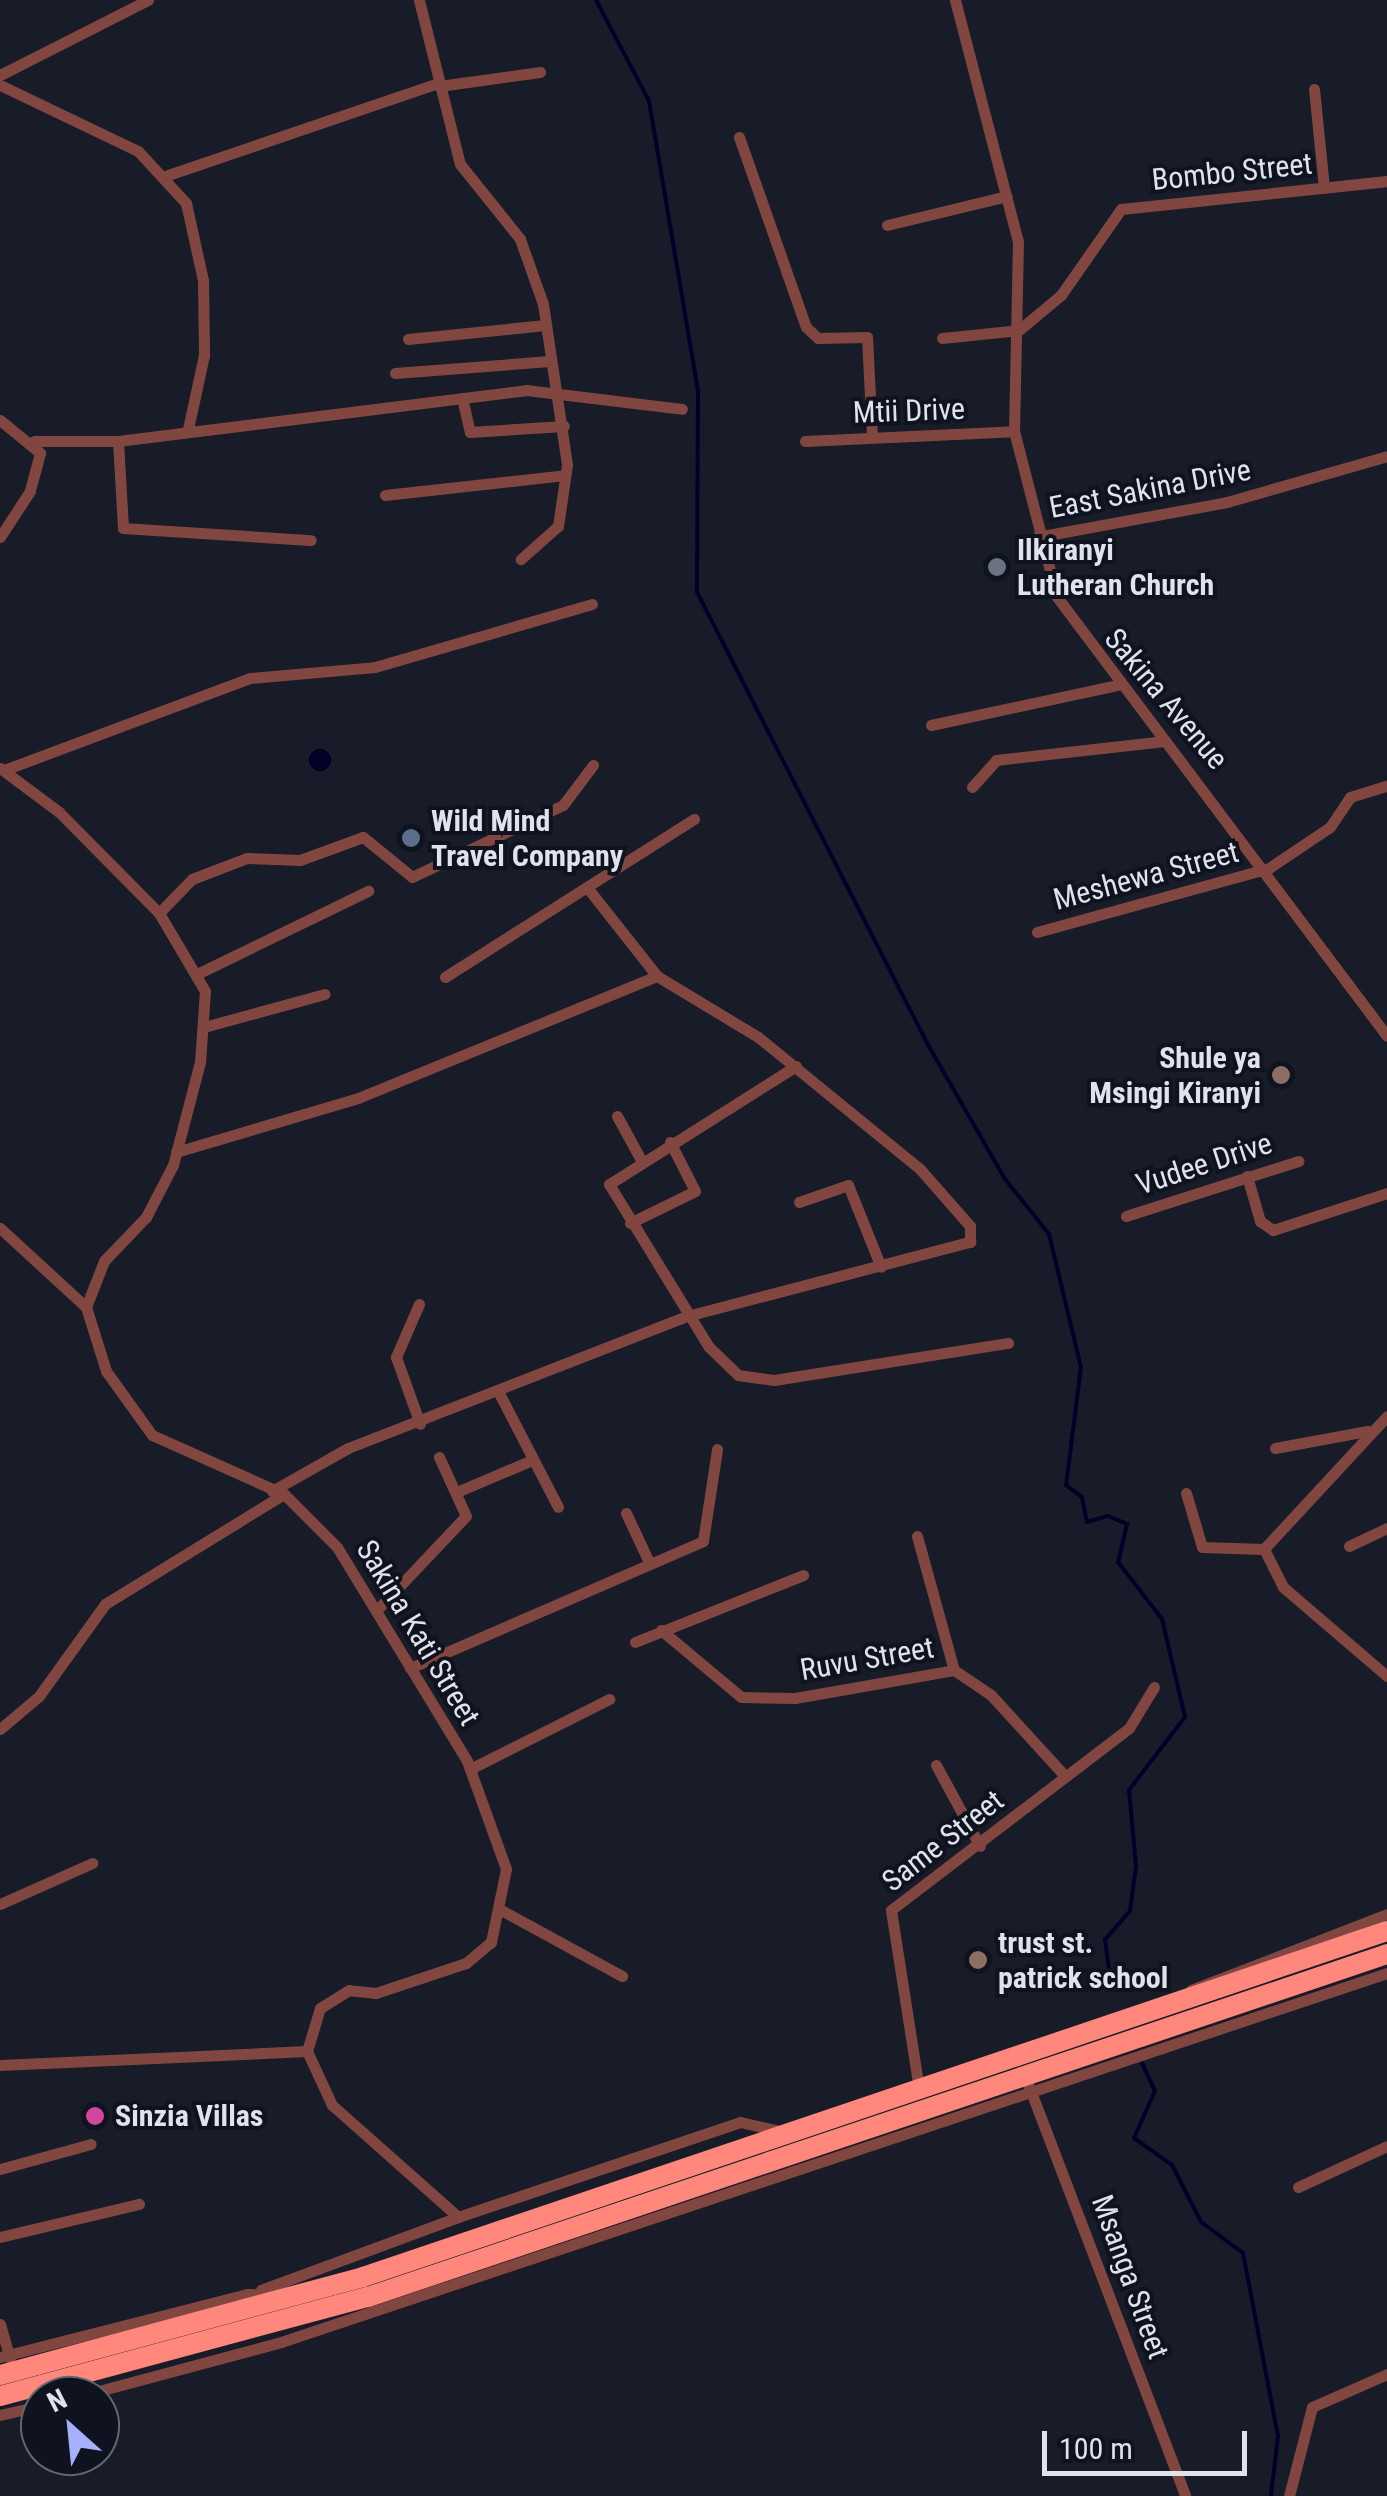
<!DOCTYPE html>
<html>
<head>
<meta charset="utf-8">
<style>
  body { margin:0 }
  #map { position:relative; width:1387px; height:2496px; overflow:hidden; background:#171c28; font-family:"Roboto Condensed",sans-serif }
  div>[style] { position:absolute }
  .water>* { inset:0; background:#000028 }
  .round { border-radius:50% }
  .stream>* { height:4px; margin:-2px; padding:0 2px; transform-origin:2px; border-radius:2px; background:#000028 }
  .street>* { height:11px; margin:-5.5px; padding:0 5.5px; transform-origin:5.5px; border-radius:5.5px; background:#824640 }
  .highway>* { height:20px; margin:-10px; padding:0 10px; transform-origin:10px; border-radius:10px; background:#ff877c }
  .dots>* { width:28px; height:28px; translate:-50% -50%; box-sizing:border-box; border:5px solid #0e131f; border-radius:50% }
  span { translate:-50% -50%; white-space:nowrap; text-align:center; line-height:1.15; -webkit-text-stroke:8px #0e131f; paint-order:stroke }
  .street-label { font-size:30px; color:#e0e3ec }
  .poi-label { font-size:30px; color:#e0e3ec; font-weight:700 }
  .left { translate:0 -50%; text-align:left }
  .right { translate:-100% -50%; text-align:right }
  .north { position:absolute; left:20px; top:2376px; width:100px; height:100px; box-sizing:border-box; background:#0e131f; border:2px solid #626671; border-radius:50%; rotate:333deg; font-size:28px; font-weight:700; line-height:40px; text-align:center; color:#e0e3ec }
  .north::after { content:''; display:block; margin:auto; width:35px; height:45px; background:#a6b1fc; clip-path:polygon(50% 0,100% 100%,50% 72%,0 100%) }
  .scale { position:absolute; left:1042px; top:2431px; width:205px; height:45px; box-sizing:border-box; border:5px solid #e0e3ec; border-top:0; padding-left:12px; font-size:30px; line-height:35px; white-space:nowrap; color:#e0e3ec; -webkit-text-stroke:8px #0e131f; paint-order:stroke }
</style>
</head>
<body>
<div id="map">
  <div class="water">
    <div class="round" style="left:309px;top:749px;width:22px;height:22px"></div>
  </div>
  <div class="stream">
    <div style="left:596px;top:0;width:114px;rotate:62.3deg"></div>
    <div style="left:649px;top:101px;width:294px;rotate:80.4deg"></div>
    <div style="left:698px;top:391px;width:201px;rotate:90.3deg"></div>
    <div style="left:697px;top:592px;width:506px;rotate:62.98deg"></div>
    <div style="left:927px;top:1043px;width:157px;rotate:60.2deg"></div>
    <div style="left:1005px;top:1179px;width:70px;rotate:51.3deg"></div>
    <div style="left:1049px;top:1234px;width:137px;rotate:76.5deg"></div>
    <div style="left:1081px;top:1367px;width:119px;rotate:97.2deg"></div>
    <div style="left:1066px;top:1485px;width:20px;rotate:37deg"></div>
    <div style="left:1082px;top:1497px;width:25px;rotate:79deg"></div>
    <div style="left:1087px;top:1522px;width:22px;rotate:-16deg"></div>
    <div style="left:1108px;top:1516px;width:21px;rotate:23deg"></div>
    <div style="left:1127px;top:1524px;width:39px;rotate:103deg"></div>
    <div style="left:1118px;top:1562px;width:72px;rotate:52.3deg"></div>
    <div style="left:1162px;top:1619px;width:101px;rotate:76.8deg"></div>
    <div style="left:1185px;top:1717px;width:92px;rotate:127.5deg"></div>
    <div style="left:1129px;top:1790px;width:76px;rotate:84.7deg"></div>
    <div style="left:1136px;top:1866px;width:45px;rotate:97.6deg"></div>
    <div style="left:1130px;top:1911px;width:38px;rotate:131deg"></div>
    <div style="left:1105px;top:1940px;width:44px;rotate:82.2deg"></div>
    <div style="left:1142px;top:2063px;width:31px;rotate:65deg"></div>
    <div style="left:1155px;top:2091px;width:51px;rotate:114.1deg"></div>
    <div style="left:1134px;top:2138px;width:47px;rotate:35.4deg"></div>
    <div style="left:1172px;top:2165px;width:64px;rotate:63deg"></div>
    <div style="left:1201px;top:2222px;width:52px;rotate:36.4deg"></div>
    <div style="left:1243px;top:2253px;width:186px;rotate:79.2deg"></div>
    <div style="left:1278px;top:2436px;width:60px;rotate:96.7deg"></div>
  </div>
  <div class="street">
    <div style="left:419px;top:0;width:169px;rotate:76deg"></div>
    <div style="left:460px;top:164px;width:96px;rotate:51.3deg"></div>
    <div style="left:520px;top:239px;width:69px;rotate:70.5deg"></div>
    <div style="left:543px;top:304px;width:163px;rotate:81.5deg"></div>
    <div style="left:567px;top:465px;width:62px;rotate:98.4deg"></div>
    <div style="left:558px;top:526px;width:50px;rotate:138.3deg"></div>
    <div style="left:955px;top:0;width:249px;rotate:75.4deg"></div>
    <div style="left:1018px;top:241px;width:190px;rotate:91.2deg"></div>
    <div style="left:1014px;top:431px;width:171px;rotate:75.5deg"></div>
    <div style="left:1057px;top:597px;width:549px;rotate:53.07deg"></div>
    <div style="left:0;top:75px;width:166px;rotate:-26.9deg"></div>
    <div style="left:0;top:85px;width:153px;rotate:25.6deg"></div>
    <div style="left:138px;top:151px;width:71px;rotate:47.3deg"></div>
    <div style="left:186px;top:203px;width:79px;rotate:77.6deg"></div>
    <div style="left:203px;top:280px;width:75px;rotate:89.2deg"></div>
    <div style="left:204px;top:355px;width:76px;rotate:102.2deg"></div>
    <div style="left:439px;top:86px;width:102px;rotate:-7.9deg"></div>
    <div style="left:1314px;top:89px;width:99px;rotate:84.2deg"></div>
    <div style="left:739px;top:137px;width:201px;rotate:70.6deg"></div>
    <div style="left:806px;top:327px;width:16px;rotate:43deg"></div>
    <div style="left:818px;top:338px;width:49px;rotate:-1.2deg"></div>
    <div style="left:867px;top:337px;width:99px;rotate:87.1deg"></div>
    <div style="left:168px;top:175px;width:285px;rotate:-18.8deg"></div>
    <div style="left:887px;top:225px;width:123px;rotate:-13.6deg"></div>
    <div style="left:942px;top:338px;width:77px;rotate:-5.9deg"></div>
    <div style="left:1019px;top:330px;width:55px;rotate:-39.8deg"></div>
    <div style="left:1061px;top:295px;width:105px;rotate:-55.1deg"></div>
    <div style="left:1121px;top:209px;width:267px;rotate:-6deg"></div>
    <div style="left:408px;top:339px;width:138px;rotate:-5.8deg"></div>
    <div style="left:395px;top:373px;width:155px;rotate:-4.4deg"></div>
    <div style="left:462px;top:398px;width:35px;rotate:77deg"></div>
    <div style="left:470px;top:432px;width:94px;rotate:-3.7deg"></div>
    <div style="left:0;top:420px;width:52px;rotate:39.5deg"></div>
    <div style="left:40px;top:453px;width:39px;rotate:105deg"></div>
    <div style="left:30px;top:491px;width:55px;rotate:123.1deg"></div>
    <div style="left:34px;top:441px;width:84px"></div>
    <div style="left:118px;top:441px;width:411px;rotate:-7.1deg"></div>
    <div style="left:526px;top:390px;width:157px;rotate:6.9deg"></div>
    <div style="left:118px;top:441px;width:87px;rotate:86.7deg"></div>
    <div style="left:123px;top:528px;width:188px;rotate:3.7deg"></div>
    <div style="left:805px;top:441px;width:209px;rotate:-2.7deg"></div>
    <div style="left:385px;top:495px;width:181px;rotate:-6.3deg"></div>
    <div style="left:1037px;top:537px;width:193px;rotate:-10.4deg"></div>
    <div style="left:1227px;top:502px;width:166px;rotate:-16deg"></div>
    <div style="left:931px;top:725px;width:190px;rotate:-12.1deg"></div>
    <div style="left:0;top:768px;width:74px;rotate:36.7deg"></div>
    <div style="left:59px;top:812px;width:142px;rotate:45.3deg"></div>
    <div style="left:159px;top:913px;width:91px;rotate:59.5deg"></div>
    <div style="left:205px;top:991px;width:71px;rotate:94deg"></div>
    <div style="left:200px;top:1062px;width:106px;rotate:104.7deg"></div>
    <div style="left:173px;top:1165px;width:59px;rotate:117.4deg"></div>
    <div style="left:146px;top:1217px;width:61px;rotate:133.7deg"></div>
    <div style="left:104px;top:1261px;width:49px;rotate:111.4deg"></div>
    <div style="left:86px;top:1307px;width:67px;rotate:72.6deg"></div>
    <div style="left:106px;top:1371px;width:79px;rotate:54.3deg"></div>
    <div style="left:152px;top:1435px;width:145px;rotate:24.1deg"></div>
    <div style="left:284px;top:1494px;width:75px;rotate:45deg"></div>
    <div style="left:337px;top:1547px;width:250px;rotate:58.7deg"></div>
    <div style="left:467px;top:1761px;width:115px;rotate:70.1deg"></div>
    <div style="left:506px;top:1869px;width:75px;rotate:101.6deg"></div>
    <div style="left:491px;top:1942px;width:33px;rotate:140deg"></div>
    <div style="left:466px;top:1963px;width:95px;rotate:161.6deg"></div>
    <div style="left:376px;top:1993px;width:27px;rotate:-174deg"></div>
    <div style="left:349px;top:1990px;width:34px;rotate:148deg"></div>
    <div style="left:320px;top:2008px;width:45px;rotate:106.8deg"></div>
    <div style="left:307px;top:2051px;width:60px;rotate:65.2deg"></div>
    <div style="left:332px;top:2105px;width:169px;rotate:41.6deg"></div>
    <div style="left:458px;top:2217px;width:298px;rotate:-18.6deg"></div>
    <div style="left:740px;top:2122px;width:50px;rotate:12.7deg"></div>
    <div style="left:4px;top:770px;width:263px;rotate:-20.5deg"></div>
    <div style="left:250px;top:678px;width:125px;rotate:-5deg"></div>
    <div style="left:375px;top:667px;width:226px;rotate:-16.2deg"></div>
    <div style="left:972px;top:787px;width:36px;rotate:-48deg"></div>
    <div style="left:996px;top:760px;width:170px;rotate:-6.4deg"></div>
    <div style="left:159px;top:913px;width:47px;rotate:-45.9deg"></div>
    <div style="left:192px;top:879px;width:59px;rotate:-20.9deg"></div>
    <div style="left:247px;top:858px;width:53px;rotate:2.2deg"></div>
    <div style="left:300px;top:860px;width:67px;rotate:-20.1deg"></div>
    <div style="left:363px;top:837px;width:63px;rotate:39.2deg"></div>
    <div style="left:412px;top:877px;width:167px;rotate:-25.5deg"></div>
    <div style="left:563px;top:805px;width:50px;rotate:-53.1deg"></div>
    <div style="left:1037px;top:932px;width:241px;rotate:-15.4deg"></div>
    <div style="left:1269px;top:868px;width:73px;rotate:-33.9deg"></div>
    <div style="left:1330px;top:827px;width:36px;rotate:-56deg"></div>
    <div style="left:1350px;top:797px;width:39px;rotate:-17deg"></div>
    <div style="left:201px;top:972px;width:186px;rotate:-25.9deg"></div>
    <div style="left:445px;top:977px;width:295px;rotate:-32.4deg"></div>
    <div style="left:204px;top:1027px;width:125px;rotate:-15.3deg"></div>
    <div style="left:796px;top:1066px;width:221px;rotate:147.7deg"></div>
    <div style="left:609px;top:1184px;width:191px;rotate:58.5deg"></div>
    <div style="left:709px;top:1347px;width:40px;rotate:44deg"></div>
    <div style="left:738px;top:1375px;width:36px;rotate:8deg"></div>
    <div style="left:774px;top:1380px;width:237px;rotate:-9deg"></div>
    <div style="left:617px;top:1116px;width:48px;rotate:61.3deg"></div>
    <div style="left:176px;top:1152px;width:190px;rotate:-16.5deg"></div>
    <div style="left:358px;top:1098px;width:323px;rotate:-22.2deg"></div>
    <div style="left:1247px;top:1176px;width:47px;rotate:73.9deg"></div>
    <div style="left:1260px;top:1221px;width:16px;rotate:35deg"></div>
    <div style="left:1273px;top:1230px;width:120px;rotate:-18deg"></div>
    <div style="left:799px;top:1202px;width:52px;rotate:-19.1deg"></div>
    <div style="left:848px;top:1185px;width:88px;rotate:68.1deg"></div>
    <div style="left:1126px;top:1216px;width:181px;rotate:-17.7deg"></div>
    <div style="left:630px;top:1223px;width:72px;rotate:-26.2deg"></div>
    <div style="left:695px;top:1191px;width:55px;rotate:-117deg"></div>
    <div style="left:0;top:1228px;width:117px;rotate:42.6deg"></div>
    <div style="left:419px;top:1304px;width:58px;rotate:113.5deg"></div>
    <div style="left:396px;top:1357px;width:71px;rotate:70.3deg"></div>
    <div style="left:500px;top:1395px;width:126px;rotate:62.6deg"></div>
    <div style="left:1387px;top:1416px;width:181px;rotate:132.8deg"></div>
    <div style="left:1264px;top:1549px;width:42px;rotate:63.4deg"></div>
    <div style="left:1283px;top:1587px;width:137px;rotate:40.6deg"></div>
    <div style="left:1275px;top:1448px;width:94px;rotate:-10.5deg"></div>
    <div style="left:272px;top:1491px;width:87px;rotate:-29.5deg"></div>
    <div style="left:348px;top:1448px;width:364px;rotate:-21.3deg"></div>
    <div style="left:687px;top:1316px;width:293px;rotate:-14.7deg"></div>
    <div style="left:970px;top:1242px;width:16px;rotate:-90deg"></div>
    <div style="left:970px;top:1226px;width:76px;rotate:-131.3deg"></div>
    <div style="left:920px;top:1169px;width:209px;rotate:-140.8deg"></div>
    <div style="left:758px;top:1037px;width:118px;rotate:-148.9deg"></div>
    <div style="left:657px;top:976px;width:110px;rotate:-128.3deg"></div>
    <div style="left:459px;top:1491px;width:79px;rotate:-23deg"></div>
    <div style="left:1186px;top:1493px;width:56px;rotate:73.5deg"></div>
    <div style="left:1202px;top:1547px;width:62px;rotate:1.8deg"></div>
    <div style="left:626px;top:1513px;width:52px;rotate:64.9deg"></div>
    <div style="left:917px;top:1536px;width:139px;rotate:74.6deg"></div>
    <div style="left:1349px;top:1546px;width:42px;rotate:-25.3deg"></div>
    <div style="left:377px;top:1610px;width:129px;rotate:-46.6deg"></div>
    <div style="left:466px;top:1516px;width:65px;rotate:-114.6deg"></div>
    <div style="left:661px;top:1630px;width:104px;rotate:39.9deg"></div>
    <div style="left:741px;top:1697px;width:54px;rotate:1.1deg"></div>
    <div style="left:795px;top:1698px;width:161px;rotate:-10deg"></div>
    <div style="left:954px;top:1670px;width:45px;rotate:34deg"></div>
    <div style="left:991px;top:1695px;width:108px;rotate:47.6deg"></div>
    <div style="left:635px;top:1642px;width:181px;rotate:-21.7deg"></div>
    <div style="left:410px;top:1668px;width:319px;rotate:-23.4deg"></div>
    <div style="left:703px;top:1541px;width:93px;rotate:-81.3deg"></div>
    <div style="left:0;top:1729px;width:51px;rotate:-40.2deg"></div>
    <div style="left:39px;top:1696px;width:113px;rotate:-54.3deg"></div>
    <div style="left:105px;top:1604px;width:210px;rotate:-31.6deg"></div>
    <div style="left:936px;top:1765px;width:92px;rotate:61.5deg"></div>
    <div style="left:470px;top:1769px;width:156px;rotate:-26.7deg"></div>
    <div style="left:0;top:1904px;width:101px;rotate:-24deg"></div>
    <div style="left:501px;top:1910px;width:138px;rotate:28.6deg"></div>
    <div style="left:1191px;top:1990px;width:210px;rotate:-21.2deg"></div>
    <div style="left:0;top:2065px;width:307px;rotate:-2.6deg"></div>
    <div style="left:1025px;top:2076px;width:449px;rotate:69.1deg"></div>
    <div style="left:919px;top:2089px;width:181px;rotate:-98.9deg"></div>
    <div style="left:891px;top:1910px;width:300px;rotate:-37.4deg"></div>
    <div style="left:1129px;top:1728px;width:48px;rotate:-58.6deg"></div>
    <div style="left:0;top:2169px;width:94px;rotate:-15.4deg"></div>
    <div style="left:1298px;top:2187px;width:98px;rotate:-24.7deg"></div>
    <div style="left:0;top:2237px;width:143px;rotate:-13.4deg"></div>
    <div style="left:261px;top:2290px;width:210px;rotate:-20.3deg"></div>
    <div style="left:0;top:2324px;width:35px;rotate:74deg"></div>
    <div style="left:0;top:2357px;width:255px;rotate:-14.3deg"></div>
    <div style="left:247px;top:2294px;width:35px;rotate:2deg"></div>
    <div style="left:80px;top:2396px;width:208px;rotate:-15deg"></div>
    <div style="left:281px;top:2342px;width:1166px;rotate:-18.45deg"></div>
    <div style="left:0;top:2415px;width:41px;rotate:-12.7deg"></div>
    <div style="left:1289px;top:2496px;width:92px;rotate:-75.5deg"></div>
    <div style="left:1312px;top:2407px;width:82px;rotate:-23.7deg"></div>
  </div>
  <div class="highway">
    <div style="left:0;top:2375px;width:376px;rotate:-15.1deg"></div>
    <div style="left:363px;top:2277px;width:1081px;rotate:-18.67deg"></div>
    <div style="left:0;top:2396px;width:381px;rotate:-15.1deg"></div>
    <div style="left:368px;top:2297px;width:1075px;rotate:-18.6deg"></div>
  </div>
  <div class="dots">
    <div style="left:997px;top:567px;background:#6b7280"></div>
    <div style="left:411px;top:838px;background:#5c6f8a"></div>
    <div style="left:1281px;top:1075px;background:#8d6e63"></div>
    <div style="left:978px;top:1960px;background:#8d6e63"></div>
    <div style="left:95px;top:2116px;background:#d1479c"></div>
  </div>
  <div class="street-label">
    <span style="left:1232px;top:172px;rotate:-6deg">Bombo Street</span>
    <span style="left:909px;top:411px;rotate:-2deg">Mtii Drive</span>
    <span style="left:1150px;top:489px;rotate:-11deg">East Sakina Drive</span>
    <span style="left:1166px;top:699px;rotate:50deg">Sakina Avenue</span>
    <span style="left:1146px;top:876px;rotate:-15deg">Meshewa Street</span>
    <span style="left:1204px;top:1164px;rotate:-18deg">Vudee Drive</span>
    <span style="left:418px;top:1633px;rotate:59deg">Sakina Kati Street</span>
    <span style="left:867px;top:1659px;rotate:-10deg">Ruvu Street</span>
    <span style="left:943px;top:1841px;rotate:-38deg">Same Street</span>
    <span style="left:1130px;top:2277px;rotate:70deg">Msanga Street</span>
  </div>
  <div class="poi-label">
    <span class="left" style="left:1017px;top:567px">Ilkiranyi<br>Lutheran Church</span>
    <span class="left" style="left:431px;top:838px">Wild Mind<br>Travel Company</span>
    <span class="right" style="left:1261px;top:1075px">Shule ya<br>Msingi Kiranyi</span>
    <span class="left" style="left:998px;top:1960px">trust st.<br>patrick school</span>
    <span class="left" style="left:115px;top:2116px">Sinzia Villas</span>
  </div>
  <div class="north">N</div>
  <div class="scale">100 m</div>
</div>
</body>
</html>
